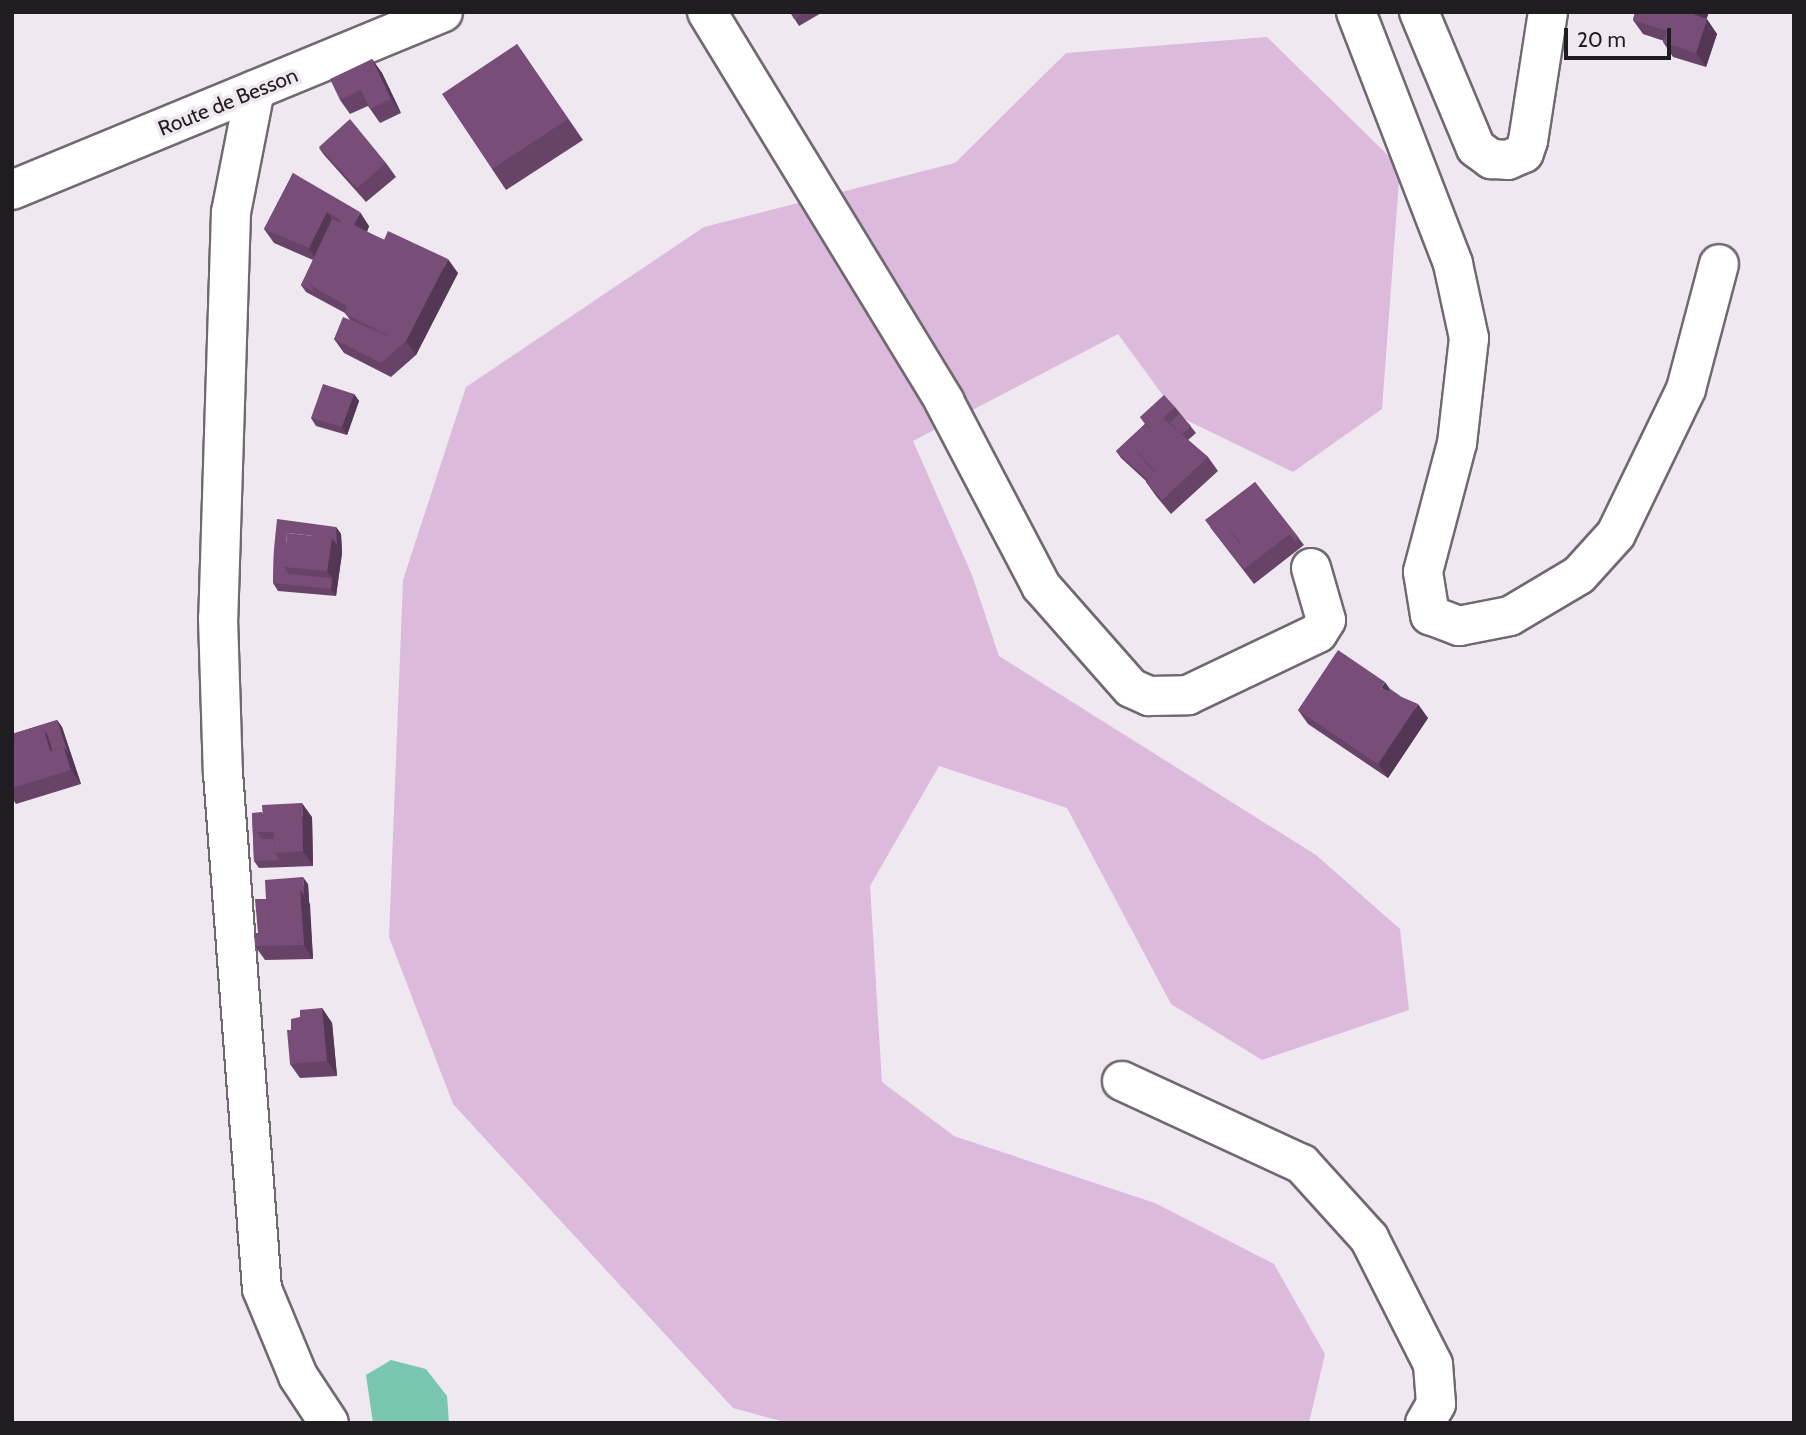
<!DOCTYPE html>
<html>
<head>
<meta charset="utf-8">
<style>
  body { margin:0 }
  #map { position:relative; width:1806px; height:1435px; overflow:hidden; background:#f0e8f0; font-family:Cabin,sans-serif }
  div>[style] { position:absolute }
  .green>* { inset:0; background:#dcbadc }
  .water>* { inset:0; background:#79c6b1 }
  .roads { filter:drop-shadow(2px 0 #706970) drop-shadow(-2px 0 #706970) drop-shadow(0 2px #706970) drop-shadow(0 -2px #706970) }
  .minor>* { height:38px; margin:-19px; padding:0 19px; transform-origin:19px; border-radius:19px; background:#fff }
  .major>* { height:38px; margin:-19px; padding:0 19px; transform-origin:19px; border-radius:19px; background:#fff }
  .wall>* { inset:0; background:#674368 }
  .shaded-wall>* { inset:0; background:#543755 }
  .building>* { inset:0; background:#784e79 }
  span { translate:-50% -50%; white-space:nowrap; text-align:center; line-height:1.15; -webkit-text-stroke:7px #f0e8f0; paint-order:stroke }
  .street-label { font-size:21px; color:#201d20 }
  .frame { position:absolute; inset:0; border:14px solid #201d20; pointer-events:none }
  .scale { position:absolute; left:1564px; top:28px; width:107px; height:32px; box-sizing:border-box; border:4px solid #201d20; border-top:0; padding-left:9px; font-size:21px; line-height:24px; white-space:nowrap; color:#201d20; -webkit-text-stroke:5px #f0e8f0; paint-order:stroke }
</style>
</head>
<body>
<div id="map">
  <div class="green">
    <div style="clip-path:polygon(1267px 37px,1400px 167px,1382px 409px,1293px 472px,1178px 416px,1118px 334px,913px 441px,972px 575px,999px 656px,1316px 855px,1400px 929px,1409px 1010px,1262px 1060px,1171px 1004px,1067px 808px,939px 766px,870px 886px,882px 1082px,954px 1136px,1155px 1203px,1274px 1264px,1325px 1354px,1309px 1423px,788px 1423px,733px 1408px,453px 1104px,389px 937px,403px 580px,466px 387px,704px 227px,955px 163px,1066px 53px)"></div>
  </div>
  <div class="water">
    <div style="clip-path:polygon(391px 1360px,426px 1369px,447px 1396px,449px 1423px,373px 1423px,366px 1375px)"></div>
  </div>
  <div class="roads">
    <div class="minor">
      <div style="left:707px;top:12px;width:456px;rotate:58.6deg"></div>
      <div style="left:944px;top:401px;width:209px;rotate:62.3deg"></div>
      <div style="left:1041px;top:586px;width:136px;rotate:48.6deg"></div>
      <div style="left:1131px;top:688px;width:20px;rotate:24deg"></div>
      <div style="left:1149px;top:696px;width:39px;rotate:-1deg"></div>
      <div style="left:1188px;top:695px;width:144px;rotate:-25.5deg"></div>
      <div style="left:1318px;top:633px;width:15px;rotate:-58deg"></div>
      <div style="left:1326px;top:620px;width:54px;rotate:-106.1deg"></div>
      <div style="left:1356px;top:12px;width:270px;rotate:68.9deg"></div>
      <div style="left:1453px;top:264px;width:76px;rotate:77.8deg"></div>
      <div style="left:1469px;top:338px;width:106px;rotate:96.5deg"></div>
      <div style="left:1457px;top:443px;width:133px;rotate:104.8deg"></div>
      <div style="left:1423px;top:572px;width:44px;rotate:80.8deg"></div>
      <div style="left:1430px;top:615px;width:31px;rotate:21deg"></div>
      <div style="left:1459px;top:626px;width:52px;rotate:-11.1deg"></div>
      <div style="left:1510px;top:616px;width:80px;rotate:-30.7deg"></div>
      <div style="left:1579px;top:575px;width:55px;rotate:-47.9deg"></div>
      <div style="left:1616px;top:534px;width:161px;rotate:-64.2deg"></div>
      <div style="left:1686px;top:389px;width:129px;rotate:-75.2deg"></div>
      <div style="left:1419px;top:12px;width:147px;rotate:67.3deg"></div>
      <div style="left:1476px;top:148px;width:19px;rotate:36deg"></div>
      <div style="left:1491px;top:159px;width:17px;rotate:3deg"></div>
      <div style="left:1508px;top:160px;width:17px;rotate:-24deg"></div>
      <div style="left:1524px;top:153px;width:13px;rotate:-72deg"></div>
      <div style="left:1528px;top:141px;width:131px;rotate:-81.2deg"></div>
      <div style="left:255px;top:90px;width:124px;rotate:101.1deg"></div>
      <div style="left:231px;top:212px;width:406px;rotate:91.8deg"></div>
      <div style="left:218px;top:618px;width:155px;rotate:88.2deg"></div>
      <div style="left:223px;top:773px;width:517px;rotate:85.68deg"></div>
      <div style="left:262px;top:1289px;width:94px;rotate:67.5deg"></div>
      <div style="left:298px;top:1376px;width:56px;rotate:56.6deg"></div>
      <div style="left:1122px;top:1081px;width:198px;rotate:24.8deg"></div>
      <div style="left:1302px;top:1164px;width:100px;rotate:47.8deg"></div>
      <div style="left:1369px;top:1238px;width:141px;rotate:63.1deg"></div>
      <div style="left:1433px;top:1364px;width:40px;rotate:85.7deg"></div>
      <div style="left:1436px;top:1404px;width:22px;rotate:120deg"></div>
    </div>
    <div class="major">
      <div style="left:12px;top:190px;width:466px;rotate:-22.4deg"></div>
    </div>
  </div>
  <div class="wall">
    <div style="clip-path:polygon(790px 12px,823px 12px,799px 26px)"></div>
    <div style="clip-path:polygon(1635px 12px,1709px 12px,1706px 19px,1717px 34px,1706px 67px,1673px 57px,1663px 42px,1664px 41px,1643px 34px,1633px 20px)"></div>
    <div style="clip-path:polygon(517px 44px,583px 140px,506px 190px,492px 169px)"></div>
    <div style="clip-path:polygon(372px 59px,382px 73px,401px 113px,380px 123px,368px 106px,350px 114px,340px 100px)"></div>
    <div style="clip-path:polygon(319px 148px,386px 163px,396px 177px,366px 202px,324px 155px)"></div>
    <div style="clip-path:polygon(293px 173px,369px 226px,367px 232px,458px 273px,416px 355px,391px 377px,344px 353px,334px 339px,350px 320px,345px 313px,306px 292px,301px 285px,313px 260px,274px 243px,264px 229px)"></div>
    <div style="clip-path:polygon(354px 394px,359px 401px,347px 435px,316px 426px,311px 418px)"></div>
    <div style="clip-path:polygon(1175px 407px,1196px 433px,1188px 440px,1208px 457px,1218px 471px,1171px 514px,1156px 496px,1146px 482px,1146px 481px,1121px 458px,1116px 451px,1145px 424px,1140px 417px)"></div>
    <div style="clip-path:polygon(1255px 482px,1304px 545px,1254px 584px,1210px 527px)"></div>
    <div style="clip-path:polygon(336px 527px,341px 534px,342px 553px,336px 596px,278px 591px,273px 583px,274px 549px)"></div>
    <div style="clip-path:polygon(1390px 689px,1428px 718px,1388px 778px,1308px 724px,1298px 710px)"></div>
    <div style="clip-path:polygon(57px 720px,62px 727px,81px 784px,16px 804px,12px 798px,12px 734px)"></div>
    <div style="clip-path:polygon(252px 813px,312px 817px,313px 866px,259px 868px,254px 861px)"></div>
    <div style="clip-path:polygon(308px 884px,313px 959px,265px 960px,255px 946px,266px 899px)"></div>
    <div style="clip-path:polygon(322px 1008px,332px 1023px,337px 1076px,300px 1078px,290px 1064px,291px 1030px,300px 1017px)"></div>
  </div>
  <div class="shaded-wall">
    <div style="clip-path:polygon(1694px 12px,1709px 12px,1703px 29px,1693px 14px)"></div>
    <div style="clip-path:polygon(1707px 19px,1717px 34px,1706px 67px,1696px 53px)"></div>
    <div style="clip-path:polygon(372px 59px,382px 73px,401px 113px,391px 99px)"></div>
    <div style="clip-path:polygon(327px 212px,337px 226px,318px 262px,309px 248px)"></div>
    <div style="clip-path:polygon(360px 212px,369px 226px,364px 239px,354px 225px)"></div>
    <div style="clip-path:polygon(448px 259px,458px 273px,416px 355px,406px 341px)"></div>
    <div style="clip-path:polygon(354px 394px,359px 401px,347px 435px,342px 427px)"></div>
    <div style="clip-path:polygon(336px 527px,341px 534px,342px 553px,336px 596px,331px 589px,332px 578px,327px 571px,332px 538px)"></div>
    <div style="clip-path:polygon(1385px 682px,1395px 696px,1381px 688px)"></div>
    <div style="clip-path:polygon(1418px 704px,1428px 718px,1388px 778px,1378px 764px)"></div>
    <div style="clip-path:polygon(57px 720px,62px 727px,81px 784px,71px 770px,63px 746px)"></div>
    <div style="clip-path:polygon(44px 730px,54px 744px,57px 757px,50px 751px)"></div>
    <div style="clip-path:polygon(302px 803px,312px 817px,313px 866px,303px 851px)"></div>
    <div style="clip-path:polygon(303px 877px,308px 884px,309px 903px,304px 895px)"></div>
    <div style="clip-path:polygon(300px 890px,310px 904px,313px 959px,304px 945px)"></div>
    <div style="clip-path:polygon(322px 1008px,332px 1023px,337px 1076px,327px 1061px)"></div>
  </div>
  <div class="building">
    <div style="clip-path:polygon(790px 12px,805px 12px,794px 19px)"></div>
    <div style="clip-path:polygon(1635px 12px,1694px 12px,1693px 14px,1707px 19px,1696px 53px,1663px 42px,1667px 31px,1633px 20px)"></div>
    <div style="clip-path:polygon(517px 44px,568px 119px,492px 169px,442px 94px)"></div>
    <div style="clip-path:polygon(372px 59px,391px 99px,370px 109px,361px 90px,340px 100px,330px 79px)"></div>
    <div style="clip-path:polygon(350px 119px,386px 163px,357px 188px,319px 147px)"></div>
    <div style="clip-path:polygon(293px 173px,360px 212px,354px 225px,384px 240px,388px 231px,448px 259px,406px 341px,381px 363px,334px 339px,343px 317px,396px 339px,345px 314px,347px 306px,310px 285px,341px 220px,327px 212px,309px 248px,264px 229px)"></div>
    <div style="clip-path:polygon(332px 219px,340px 223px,310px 285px,315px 292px,301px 285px)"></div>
    <div style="clip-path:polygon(323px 384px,354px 394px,342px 427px,311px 418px)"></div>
    <div style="clip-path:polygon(1164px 395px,1175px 407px,1163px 418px,1208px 457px,1162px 500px,1146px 482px,1156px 472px,1131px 445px,1150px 428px,1140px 417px)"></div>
    <div style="clip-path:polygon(1179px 414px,1191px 426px,1182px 434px,1170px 423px)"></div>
    <div style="clip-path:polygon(1145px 424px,1150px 429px,1131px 445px,1155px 473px,1148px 480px,1116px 451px)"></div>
    <div style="clip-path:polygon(1255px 482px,1299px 538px,1295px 541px,1290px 534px,1250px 495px,1227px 526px,1240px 544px,1230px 552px,1235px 559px,1205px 520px)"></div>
    <div style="clip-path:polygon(1250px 495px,1290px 534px,1244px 569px,1230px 552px,1241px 543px,1227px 526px)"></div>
    <div style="clip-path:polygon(277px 519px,336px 527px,337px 545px,332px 538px,287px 533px,284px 567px,289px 574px,332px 578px,331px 589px,273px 583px,274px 549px)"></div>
    <div style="clip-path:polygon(287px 533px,332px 538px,327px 571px,284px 567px)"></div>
    <div style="clip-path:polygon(1338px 650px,1385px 682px,1381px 688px,1418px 704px,1378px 764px,1298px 710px)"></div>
    <div style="clip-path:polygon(1390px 689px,1402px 697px,1388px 691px)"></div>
    <div style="clip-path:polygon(57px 720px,68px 753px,63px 746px,52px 750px,48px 736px,44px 730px,12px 740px,12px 734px)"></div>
    <div style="clip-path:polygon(44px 730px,50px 751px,63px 746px,71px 770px,12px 788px,12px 740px)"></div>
    <div style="clip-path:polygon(302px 803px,303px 851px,275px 853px,274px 832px,257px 832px,257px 821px,263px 821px,262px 805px)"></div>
    <div style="clip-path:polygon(262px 812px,263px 821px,257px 821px,257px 832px,262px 839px,274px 839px,275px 853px,279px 860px,254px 861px,252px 813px)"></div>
    <div style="clip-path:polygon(303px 877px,304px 895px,300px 890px,287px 890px,287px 903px,267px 903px,268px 933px,258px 933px,255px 899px,266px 899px,265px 880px)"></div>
    <div style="clip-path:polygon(287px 890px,300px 890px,304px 945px,255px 946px,254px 933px,268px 933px,267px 903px,287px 903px)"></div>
    <div style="clip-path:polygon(322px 1008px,327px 1061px,290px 1064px,287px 1030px,300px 1030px,300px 1010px)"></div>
    <div style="clip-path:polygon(300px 1017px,300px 1030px,291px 1030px,291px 1019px)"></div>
  </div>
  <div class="street-label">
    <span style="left:228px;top:102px;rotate:-22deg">Route de Besson</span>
  </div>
  <div class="frame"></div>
  <div class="scale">20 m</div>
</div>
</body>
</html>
